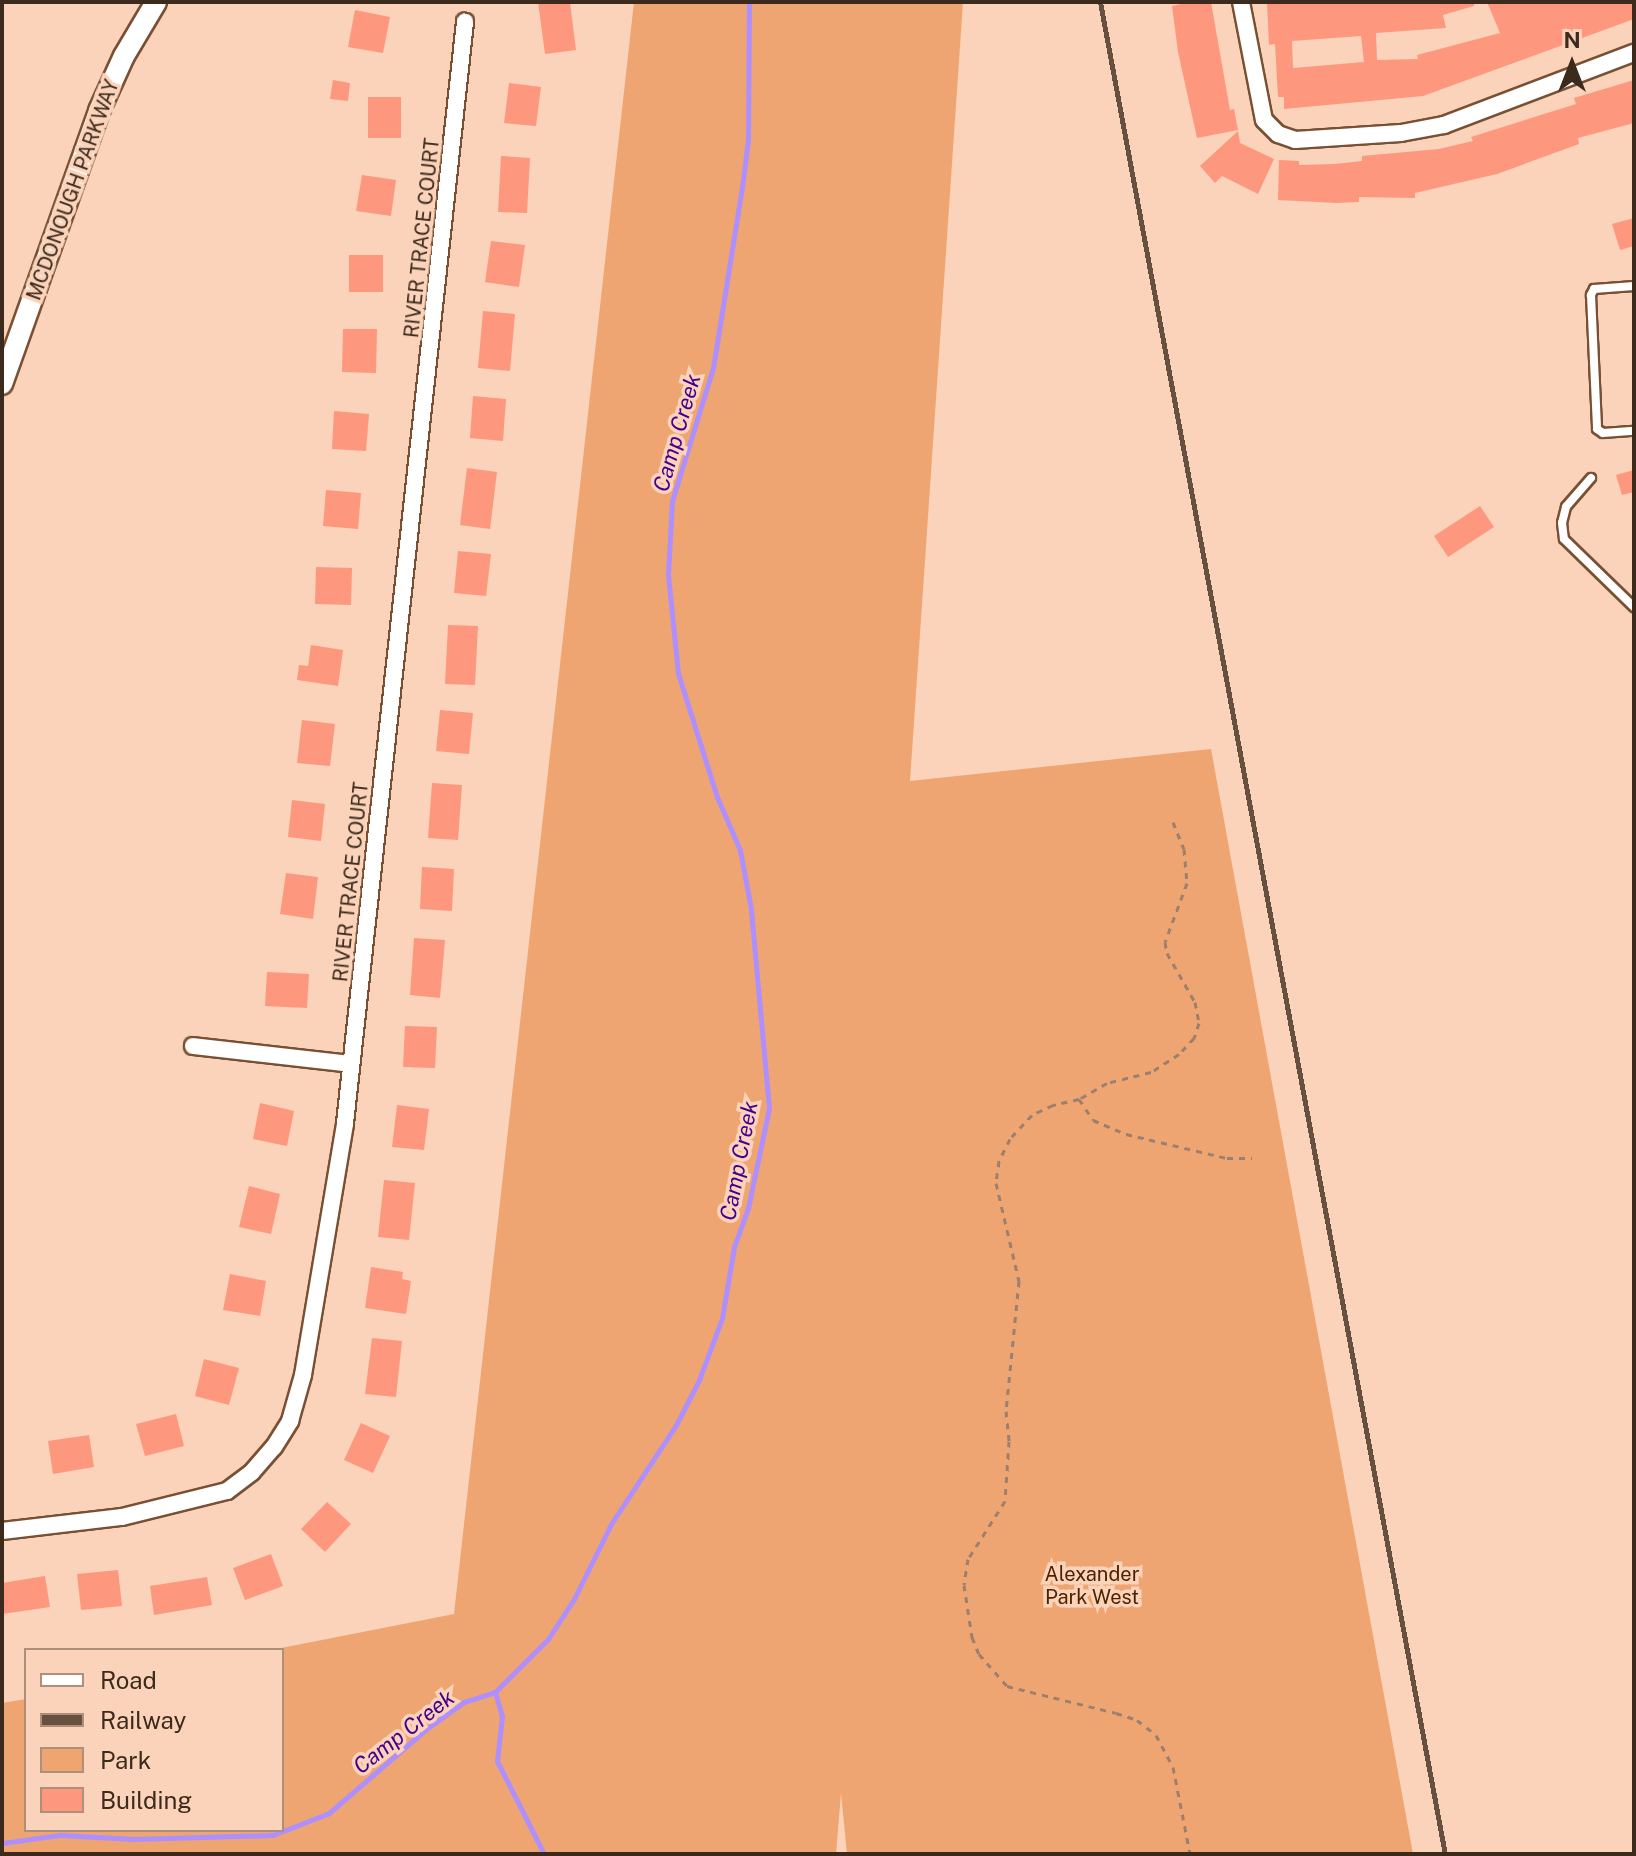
<!DOCTYPE html>
<html>
<head>
<meta charset="utf-8">
<style>
  body { margin:0 }
  #map { position:relative; width:1636px; height:1856px; overflow:hidden; background:#fad3ba; font-family:"Public Sans",sans-serif }
  div>[style] { position:absolute }
  .green>* { inset:0; background:#efa572 }
  .stream>* { height:5px; margin:-2.5px; padding:0 2.5px; transform-origin:2.5px; border-radius:2.5px; background:#ae8ffe }
  .building>* { inset:0; background:#fd987f }
  .path>* { height:3px; margin-top:-1.5px; transform-origin:0; background:repeating-linear-gradient(90deg,#9c7f6c 0 6px,transparent 0 12px) }
  .roads { filter:drop-shadow(2px 0 #795033) drop-shadow(-2px 0 #795033) drop-shadow(0 2px #795033) drop-shadow(0 -2px #795033) }
  .service>* { height:8px; margin:-4px; padding:0 4px; transform-origin:4px; border-radius:4px; background:#fff }
  .minor>* { height:16px; margin:-8px; padding:0 8px; transform-origin:8px; border-radius:8px; background:#fff }
  .tertiary>* { height:20px; margin:-10px; padding:0 10px; transform-origin:10px; border-radius:10px; background:#fff }
  .rail>* { height:5px; margin:-2.5px; padding:0 2.5px; transform-origin:2.5px; border-radius:2.5px; background:#665040 }
  span { translate:-50% -50%; white-space:nowrap; text-align:center; line-height:1.15; -webkit-text-stroke:7px #fad3ba; paint-order:stroke }
  .street-label { font-size:20px; color:#3c2a1d }
  .park-label { font-size:20px; color:#4c2301 }
  .water-label { font-size:22px; color:#44008c; font-style:italic }
  .frame { position:absolute; inset:0; border:4px solid #3c2a1d; pointer-events:none }
  .legend { position:absolute; left:24px; top:1648px; width:260px; height:184px; box-sizing:border-box; background:#fad3ba; border:2px solid #ae8f7b; margin:0; padding:10px 14px; list-style:none; font-size:24px; color:#3c2a1d }
  .legend li { display:flex; align-items:center; gap:16px; height:40px }
  .legend b { width:40px; border:2px solid #ae8f7b }
  .north { position:absolute; left:1532px; top:24px; width:80px; height:80px; -webkit-text-stroke:6px #fad3ba; paint-order:stroke; rotate:0deg; font-size:22px; font-weight:700; line-height:32px; text-align:center; color:#3c2a1d }
  .north::after { content:''; display:block; margin:auto; width:28px; height:36px; background:#3c2a1d; clip-path:polygon(50% 0,100% 100%,50% 72%,0 100%) }
</style>
</head>
<body>
<div id="map">
  <div class="green">
    <div style="clip-path:polygon(634px 2px,963px 2px,910px 781px,1211px 749px,1413px 1854px,847px 1854px,841px 1793px,836px 1854px,2px 1854px,2px 1703px,26px 1699px,26px 1830px,282px 1830px,282px 1650px,271px 1650px,454px 1614px)"></div>
  </div>
  <div class="stream">
    <div style="left:495px;top:1692px;width:25px;rotate:74deg"></div>
    <div style="left:502px;top:1716px;width:45px;rotate:96.3deg"></div>
    <div style="left:497px;top:1761px;width:104px;rotate:63.2deg"></div>
    <div style="left:2px;top:1843px;width:59px;rotate:-7.9deg"></div>
    <div style="left:60px;top:1835px;width:74px;rotate:3.1deg"></div>
    <div style="left:134px;top:1839px;width:139px;rotate:-1.6deg"></div>
    <div style="left:273px;top:1835px;width:60px;rotate:-21.4deg"></div>
    <div style="left:329px;top:1813px;width:127px;rotate:-40.8deg"></div>
    <div style="left:425px;top:1730px;width:48px;rotate:-35.7deg"></div>
    <div style="left:464px;top:1702px;width:33px;rotate:-18deg"></div>
    <div style="left:495px;top:1692px;width:75px;rotate:-45deg"></div>
    <div style="left:548px;top:1639px;width:48px;rotate:-57deg"></div>
    <div style="left:574px;top:1599px;width:84px;rotate:-63.7deg"></div>
    <div style="left:611px;top:1524px;width:118px;rotate:-56.7deg"></div>
    <div style="left:676px;top:1425px;width:51px;rotate:-62.9deg"></div>
    <div style="left:699px;top:1380px;width:66px;rotate:-69.6deg"></div>
    <div style="left:722px;top:1318px;width:72px;rotate:-80.4deg"></div>
    <div style="left:734px;top:1247px;width:41px;rotate:-70.3deg"></div>
    <div style="left:748px;top:1208px;width:102px;rotate:-78.1deg"></div>
    <div style="left:769px;top:1108px;width:200px;rotate:-95.2deg"></div>
    <div style="left:751px;top:909px;width:60px;rotate:-100.6deg"></div>
    <div style="left:740px;top:850px;width:58px;rotate:-113.5deg"></div>
    <div style="left:717px;top:797px;width:130px;rotate:-107.5deg"></div>
    <div style="left:678px;top:673px;width:99px;rotate:-95.8deg"></div>
    <div style="left:668px;top:575px;width:74px;rotate:-86.9deg"></div>
    <div style="left:672px;top:501px;width:139px;rotate:-72.9deg"></div>
    <div style="left:713px;top:368px;width:190px;rotate:-80.9deg"></div>
    <div style="left:743px;top:180px;width:38px;rotate:-83deg"></div>
    <div style="left:748px;top:142px;width:140px;rotate:-89.6deg"></div>
  </div>
  <div class="building">
    <div style="clip-path:polygon(538px 2px,570px 2px,576px 50px,545px 54px)"></div>
    <div style="clip-path:polygon(1190px 2px,1211px 2px,1230px 110px,1234px 109px,1238px 130px,1197px 138px,1178px 52px,1172px 6px)"></div>
    <div style="clip-path:polygon(evenodd,1474px 2px,1474px 6px,1443px 15px,1446px 28px,1376px 33px,1377px 60px,1418px 59px,1417px 55px,1500px 33px,1487px 2px,1634px 2px,1634px 19px,1423px 96px,1284px 109px,1284px 97px,1278px 97px,1275px 44px,1269px 45px,1267px 3px,1474px 2px,1361px 36px,1364px 62px,1293px 68px,1292px 41px,1361px 36px)"></div>
    <div style="clip-path:polygon(355px 10px,390px 17px,383px 53px,348px 47px)"></div>
    <div style="clip-path:polygon(333px 80px,350px 83px,348px 101px,330px 99px)"></div>
    <div style="clip-path:polygon(1634px 80px,1634px 123px,1578px 138px,1579px 144px,1497px 174px,1415px 193px,1415px 198px,1359px 197px,1359px 202px,1336px 203px,1278px 200px,1279px 160px,1299px 161px,1299px 165px,1335px 164px,1362px 161px,1362px 156px,1439px 149px,1473px 141px,1471px 137px,1576px 104px,1574px 98px)"></div>
    <div style="clip-path:polygon(509px 83px,541px 87px,536px 126px,504px 123px)"></div>
    <div style="clip-path:polygon(368px 97px,401px 97px,401px 138px,368px 138px)"></div>
    <div style="clip-path:polygon(1238px 131px,1240px 143px,1274px 159px,1258px 194px,1222px 176px,1215px 183px,1200px 166px)"></div>
    <div style="clip-path:polygon(501px 156px,530px 158px,527px 213px,498px 212px)"></div>
    <div style="clip-path:polygon(362px 175px,396px 180px,391px 216px,356px 211px)"></div>
    <div style="clip-path:polygon(1634px 218px,1634px 246px,1620px 250px,1612px 224px)"></div>
    <div style="clip-path:polygon(491px 241px,525px 245px,519px 287px,485px 282px)"></div>
    <div style="clip-path:polygon(349px 255px,383px 255px,383px 292px,349px 292px)"></div>
    <div style="clip-path:polygon(483px 311px,515px 314px,510px 371px,478px 368px)"></div>
    <div style="clip-path:polygon(343px 329px,377px 329px,376px 373px,342px 372px)"></div>
    <div style="clip-path:polygon(473px 396px,506px 399px,503px 441px,470px 438px)"></div>
    <div style="clip-path:polygon(334px 411px,369px 414px,366px 451px,332px 449px)"></div>
    <div style="clip-path:polygon(467px 468px,497px 472px,490px 529px,460px 525px)"></div>
    <div style="clip-path:polygon(1634px 470px,1634px 492px,1622px 495px,1616px 475px)"></div>
    <div style="clip-path:polygon(326px 490px,361px 493px,358px 529px,323px 526px)"></div>
    <div style="clip-path:polygon(1480px 506px,1494px 527px,1448px 557px,1434px 536px)"></div>
    <div style="clip-path:polygon(458px 551px,491px 554px,486px 596px,454px 593px)"></div>
    <div style="clip-path:polygon(316px 567px,352px 568px,351px 605px,315px 604px)"></div>
    <div style="clip-path:polygon(448px 625px,478px 626px,475px 685px,445px 684px)"></div>
    <div style="clip-path:polygon(311px 645px,343px 650px,338px 686px,297px 680px,299px 665px,308px 666px)"></div>
    <div style="clip-path:polygon(440px 710px,473px 713px,469px 754px,436px 751px)"></div>
    <div style="clip-path:polygon(302px 720px,335px 724px,330px 766px,297px 763px)"></div>
    <div style="clip-path:polygon(432px 783px,462px 785px,458px 840px,428px 838px)"></div>
    <div style="clip-path:polygon(292px 800px,325px 804px,321px 841px,288px 837px)"></div>
    <div style="clip-path:polygon(422px 867px,454px 869px,452px 911px,420px 909px)"></div>
    <div style="clip-path:polygon(286px 873px,318px 877px,313px 919px,280px 914px)"></div>
    <div style="clip-path:polygon(414px 938px,445px 940px,440px 998px,410px 995px)"></div>
    <div style="clip-path:polygon(267px 972px,309px 974px,307px 1008px,265px 1006px)"></div>
    <div style="clip-path:polygon(405px 1026px,437px 1027px,435px 1068px,403px 1067px)"></div>
    <div style="clip-path:polygon(260px 1103px,294px 1111px,287px 1146px,253px 1139px)"></div>
    <div style="clip-path:polygon(397px 1105px,429px 1109px,424px 1150px,392px 1147px)"></div>
    <div style="clip-path:polygon(384px 1180px,415px 1183px,409px 1240px,378px 1237px)"></div>
    <div style="clip-path:polygon(249px 1186px,280px 1194px,271px 1234px,239px 1227px)"></div>
    <div style="clip-path:polygon(371px 1267px,403px 1272px,402px 1279px,411px 1281px,406px 1314px,365px 1308px)"></div>
    <div style="clip-path:polygon(230px 1274px,266px 1281px,260px 1316px,223px 1310px)"></div>
    <div style="clip-path:polygon(372px 1338px,402px 1341px,396px 1397px,365px 1394px)"></div>
    <div style="clip-path:polygon(204px 1359px,239px 1368px,229px 1405px,195px 1396px)"></div>
    <div style="clip-path:polygon(176px 1414px,184px 1446px,145px 1456px,136px 1424px)"></div>
    <div style="clip-path:polygon(361px 1423px,390px 1436px,373px 1473px,344px 1460px)"></div>
    <div style="clip-path:polygon(89px 1435px,94px 1467px,53px 1474px,48px 1441px)"></div>
    <div style="clip-path:polygon(327px 1502px,351px 1524px,325px 1552px,301px 1529px)"></div>
    <div style="clip-path:polygon(271px 1554px,283px 1586px,245px 1600px,233px 1568px)"></div>
    <div style="clip-path:polygon(118px 1570px,122px 1606px,81px 1610px,77px 1574px)"></div>
    <div style="clip-path:polygon(45px 1576px,50px 1607px,2px 1614px,2px 1583px)"></div>
    <div style="clip-path:polygon(207px 1577px,212px 1605px,154px 1615px,150px 1586px)"></div>
  </div>
  <div class="path">
    <div style="left:1173px;top:822px;width:29px;rotate:68deg"></div>
    <div style="left:1184px;top:849px;width:34px;rotate:85deg"></div>
    <div style="left:1187px;top:883px;width:63px;rotate:110.4deg"></div>
    <div style="left:1165px;top:942px;width:11px;rotate:80deg"></div>
    <div style="left:1167px;top:953px;width:56px;rotate:60.3deg"></div>
    <div style="left:1195px;top:1002px;width:21px;rotate:79deg"></div>
    <div style="left:1199px;top:1023px;width:16px;rotate:108deg"></div>
    <div style="left:1194px;top:1038px;width:22px;rotate:133deg"></div>
    <div style="left:1179px;top:1054px;width:33px;rotate:147deg"></div>
    <div style="left:1151px;top:1072px;width:45px;rotate:166deg"></div>
    <div style="left:1107px;top:1083px;width:32px;rotate:150deg"></div>
    <div style="left:1079px;top:1099px;width:27px;rotate:167deg"></div>
    <div style="left:1053px;top:1105px;width:23px;rotate:155deg"></div>
    <div style="left:1032px;top:1115px;width:33px;rotate:133deg"></div>
    <div style="left:1010px;top:1139px;width:25px;rotate:117deg"></div>
    <div style="left:999px;top:1161px;width:22px;rotate:98deg"></div>
    <div style="left:996px;top:1183px;width:101px;rotate:76.8deg"></div>
    <div style="left:1019px;top:1281px;width:131px;rotate:95.7deg"></div>
    <div style="left:1006px;top:1411px;width:30px;rotate:84deg"></div>
    <div style="left:1009px;top:1441px;width:60px;rotate:93.8deg"></div>
    <div style="left:1005px;top:1501px;width:69px;rotate:122.5deg"></div>
    <div style="left:968px;top:1559px;width:26px;rotate:99deg"></div>
    <div style="left:964px;top:1585px;width:53px;rotate:81.3deg"></div>
    <div style="left:972px;top:1637px;width:18px;rotate:68deg"></div>
    <div style="left:979px;top:1654px;width:43px;rotate:48.8deg"></div>
    <div style="left:1007px;top:1686px;width:112px;rotate:13.9deg"></div>
    <div style="left:1116px;top:1713px;width:22px;rotate:18deg"></div>
    <div style="left:1137px;top:1720px;width:24px;rotate:38deg"></div>
    <div style="left:1156px;top:1735px;width:36px;rotate:62deg"></div>
    <div style="left:1173px;top:1767px;width:89px;rotate:78.9deg"></div>
    <div style="left:1079px;top:1099px;width:25px;rotate:56deg"></div>
    <div style="left:1093px;top:1120px;width:36px;rotate:23deg"></div>
    <div style="left:1126px;top:1134px;width:104px;rotate:13.4deg"></div>
    <div style="left:1227px;top:1158px;width:25px"></div>
  </div>
  <div class="roads">
    <div class="service">
      <div style="left:1634px;top:286px;width:40px;rotate:175.7deg"></div>
      <div style="left:1594px;top:289px;width:7px;rotate:117deg"></div>
      <div style="left:1591px;top:295px;width:134px;rotate:87.4deg"></div>
      <div style="left:1597px;top:429px;width:7px;rotate:34deg"></div>
      <div style="left:1603px;top:433px;width:31px;rotate:-4deg"></div>
      <div style="left:1591px;top:478px;width:38px;rotate:131deg"></div>
      <div style="left:1566px;top:507px;width:16px;rotate:104deg"></div>
      <div style="left:1562px;top:523px;width:16px;rotate:83deg"></div>
      <div style="left:1564px;top:539px;width:98px;rotate:44.2deg"></div>
    </div>
    <div class="minor">
      <div style="left:1241px;top:2px;width:120px;rotate:79deg"></div>
      <div style="left:1264px;top:120px;width:20px;rotate:45deg"></div>
      <div style="left:1278px;top:134px;width:18px;rotate:19deg"></div>
      <div style="left:1295px;top:140px;width:106px;rotate:-3.8deg"></div>
      <div style="left:1401px;top:133px;width:44px;rotate:-10.5deg"></div>
      <div style="left:1444px;top:125px;width:203px;rotate:-20.8deg"></div>
      <div style="left:193px;top:1046px;width:159px;rotate:6.5deg"></div>
      <div style="left:2px;top:1531px;width:121px;rotate:-6.7deg"></div>
      <div style="left:122px;top:1517px;width:108px;rotate:-13.9deg"></div>
      <div style="left:227px;top:1491px;width:31px;rotate:-37deg"></div>
      <div style="left:252px;top:1472px;width:33px;rotate:-49deg"></div>
      <div style="left:274px;top:1447px;width:31px;rotate:-58deg"></div>
      <div style="left:290px;top:1421px;width:48px;rotate:-74.2deg"></div>
      <div style="left:303px;top:1375px;width:255px;rotate:-80.5deg"></div>
      <div style="left:345px;top:1123px;width:1108px;rotate:-83.78deg"></div>
    </div>
    <div class="tertiary">
      <div style="left:2px;top:384px;width:290px;rotate:-70.4deg"></div>
      <div style="left:99px;top:111px;width:60px;rotate:-65.6deg"></div>
      <div style="left:124px;top:56px;width:63px;rotate:-59.3deg"></div>
    </div>
  </div>
  <div class="rail">
    <div style="left:1100px;top:2px;width:1884px;rotate:79.45deg"></div>
  </div>
  <div class="street-label">
    <span style="left:73px;top:190px;rotate:-70deg">MCDONOUGH PARKWAY</span>
    <span style="left:422px;top:238px;rotate:-84deg">RIVER TRACE COURT</span>
    <span style="left:351px;top:882px;rotate:-84deg">RIVER TRACE COURT</span>
  </div>
  <div class="park-label">
    <span style="left:1092px;top:1586px">Alexander<br>Park West</span>
  </div>
  <div class="water-label">
    <span style="left:677px;top:433px;rotate:-74deg">Camp Creek</span>
    <span style="left:739px;top:1161px;rotate:-79deg">Camp Creek</span>
    <span style="left:404px;top:1732px;rotate:-38deg">Camp Creek</span>
  </div>
  <div class="frame"></div>
  <ul class="legend">
  <li><b style="height:10px;background:#fff"></b>Road</li>
  <li><b style="height:10px;background:#665040"></b>Railway</li>
  <li><b style="height:22px;background:#efa572"></b>Park</li>
  <li><b style="height:22px;background:#fd987f"></b>Building</li>
  </ul>
  <div class="north">N</div>
</div>
</body>
</html>
